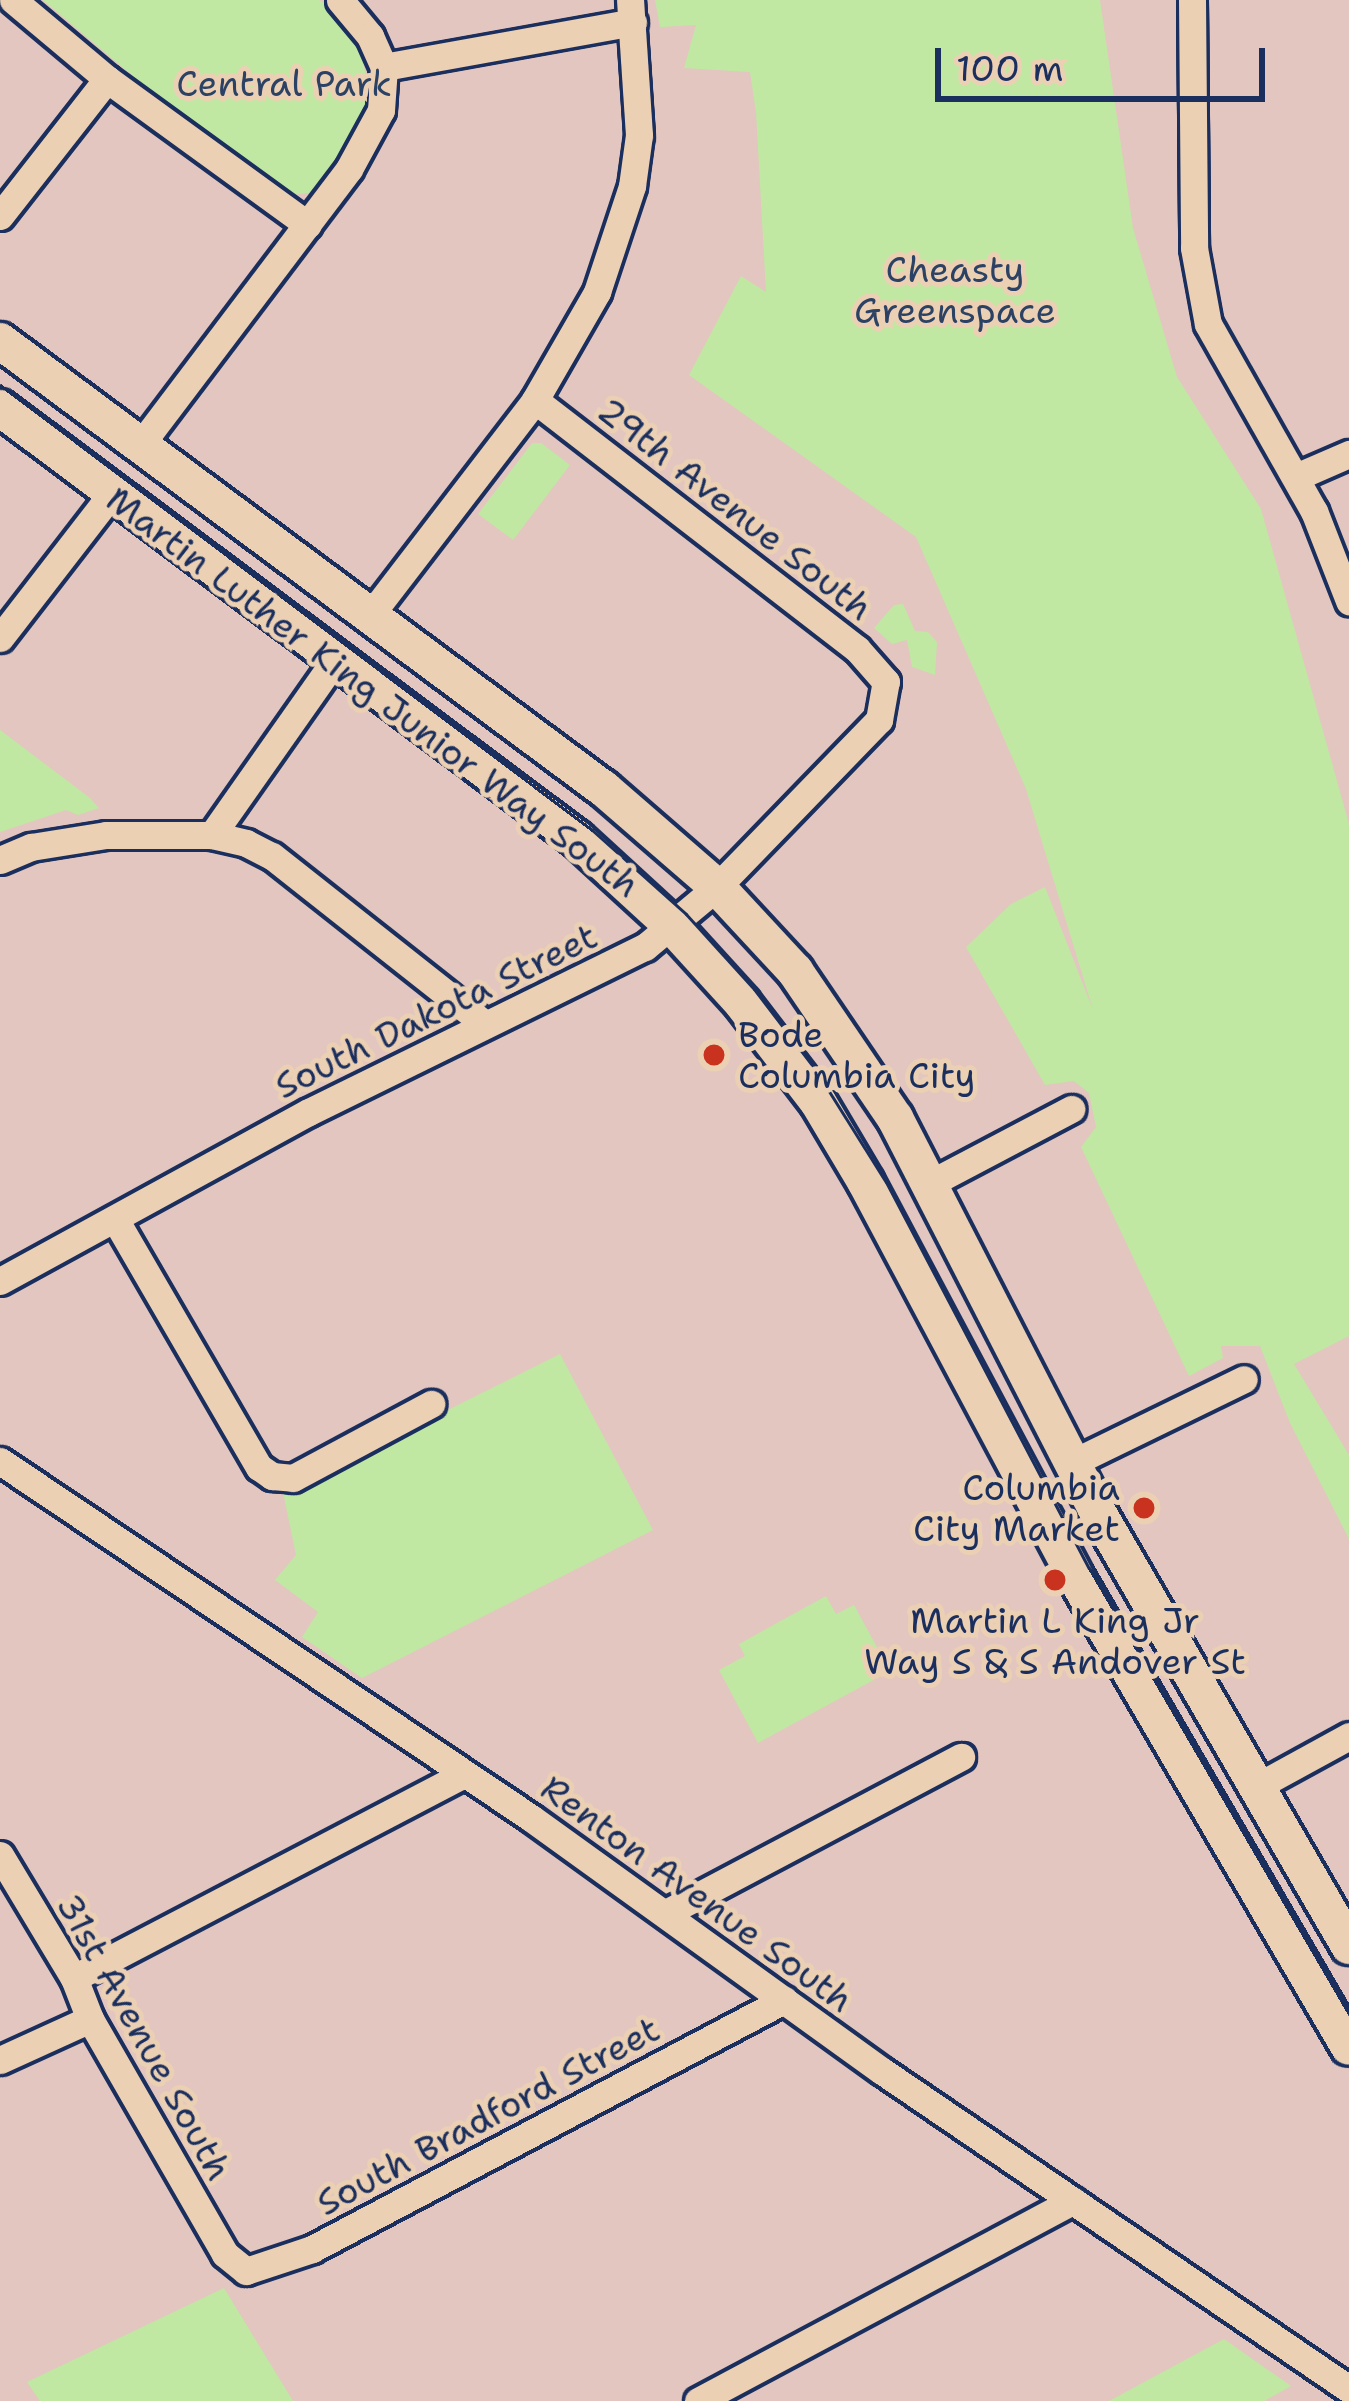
<!DOCTYPE html>
<html>
<head>
<meta charset="utf-8">
<style>
  body { margin:0 }
  #map { position:relative; width:1349px; height:2401px; overflow:hidden; background:#e2c6bf; font-family:"Shantell Sans",sans-serif }
  div>[style] { position:absolute }
  .green>* { inset:0; background:#c0e8a3 }
  .roads { filter:drop-shadow(3px 0 #1b2f5e) drop-shadow(-3px 0 #1b2f5e) drop-shadow(0 3px #1b2f5e) drop-shadow(0 -3px #1b2f5e) }
  .minor>* { height:27px; margin:-13.5px; padding:0 13.5px; transform-origin:13.5px; border-radius:13.5px; background:#ecd0b3 }
  .secondary>* { height:36px; margin:-18px; padding:0 18px; transform-origin:18px; border-radius:18px; background:#ecd0b3 }
  .tram>* { height:3px; margin:-1.5px; padding:0 1.5px; transform-origin:1.5px; border-radius:1.5px; background:#1b2f5e }
  .dots>* { width:33px; height:33px; translate:-50% -50%; box-sizing:border-box; border:6px solid #ecd0b3; border-radius:50% }
  span { translate:-50% -50%; white-space:nowrap; text-align:center; line-height:1.15; -webkit-text-stroke:10px #ecd0b3; paint-order:stroke }
  .park-label { font-size:36px; color:#2c4265 }
  .street-label { font-size:36px; color:#1b2f5e }
  .poi-label { font-size:36px; color:#1b2f5e }
  .left { translate:0 -50%; text-align:left }
  .right { translate:-100% -50%; text-align:right }
  .scale { position:absolute; left:935px; top:48px; width:330px; height:54px; box-sizing:border-box; border:6px solid #1b2f5e; border-top:0; padding-left:15px; font-size:36px; line-height:42px; white-space:nowrap; color:#1b2f5e; -webkit-text-stroke:9px #ecd0b3; paint-order:stroke }
</style>
</head>
<body>
<div id="map">
  <div class="green">
    <div style="clip-path:polygon(43px 0,319px 0,335px 10px,362px 53px,369px 97px,362px 127px,315px 192px,292px 195px,147px 88px)"></div>
    <div style="clip-path:polygon(655px 0,1100px 0,1133px 228px,1177px 377px,1261px 509px,1349px 824px,1349px 1336px,1294px 1364px,1349px 1455px,1349px 1539px,1290px 1423px,1260px 1346px,1221px 1346px,1223px 1358px,1189px 1376px,1081px 1147px,1096px 1127px,1089px 1093px,1074px 1081px,1045px 1085px,966px 947px,1011px 904px,1045px 887px,1093px 1010px,1026px 789px,916px 537px,689px 375px,741px 276px,766px 292px,756px 112px,750px 72px,684px 68px,696px 25px,660px 27px)"></div>
    <div style="clip-path:polygon(532px 443px,541px 443px,570px 465px,513px 540px,478px 514px)"></div>
    <div style="clip-path:polygon(903px 604px,915px 631px,928px 632px,937px 642px,935px 675px,912px 667px,907px 640px,892px 644px,874px 628px,894px 605px)"></div>
    <div style="clip-path:polygon(0 730px,90px 798px,99px 808px,78px 815px,66px 810px,0 832px)"></div>
    <div style="clip-path:polygon(560px 1354px,653px 1530px,362px 1678px,302px 1637px,318px 1612px,275px 1580px,296px 1555px,283px 1492px)"></div>
    <div style="clip-path:polygon(826px 1596px,836px 1614px,854px 1605px,890px 1671px,758px 1743px,719px 1670px,745px 1656px,739px 1644px)"></div>
    <div style="clip-path:polygon(224px 2288px,293px 2401px,40px 2401px,27px 2382px)"></div>
    <div style="clip-path:polygon(1224px 2339px,1291px 2386px,1264px 2401px,1109px 2401px)"></div>
  </div>
  <div class="roads">
    <div class="minor">
      <div style="left:13px;top:0;width:123px;rotate:40deg"></div>
      <div style="left:107px;top:79px;width:248px;rotate:36deg"></div>
      <div style="left:340px;top:0;width:47px;rotate:50.2deg"></div>
      <div style="left:370px;top:36px;width:34px;rotate:66deg"></div>
      <div style="left:1192px;top:0;width:248px;rotate:89.5deg"></div>
      <div style="left:1194px;top:248px;width:77px;rotate:79.6deg"></div>
      <div style="left:1208px;top:324px;width:215px;rotate:60.5deg"></div>
      <div style="left:1314px;top:511px;width:97px;rotate:68.7deg"></div>
      <div style="left:0;top:216px;width:174px;rotate:-52deg"></div>
      <div style="left:138px;top:448px;width:350px;rotate:-52.9deg"></div>
      <div style="left:349px;top:169px;width:67px;rotate:-61.5deg"></div>
      <div style="left:381px;top:110px;width:43px;rotate:-86deg"></div>
      <div style="left:384px;top:67px;width:253px;rotate:-10.2deg"></div>
      <div style="left:1296px;top:477px;width:58px;rotate:-23.5deg"></div>
      <div style="left:368px;top:618px;width:275px;rotate:-52.5deg"></div>
      <div style="left:535px;top:400px;width:125px;rotate:-60.1deg"></div>
      <div style="left:597px;top:292px;width:112px;rotate:-71.7deg"></div>
      <div style="left:632px;top:186px;width:51px;rotate:-82.2deg"></div>
      <div style="left:639px;top:135px;width:135px;rotate:-93.8deg"></div>
      <div style="left:0;top:638px;width:185px;rotate:-52.3deg"></div>
      <div style="left:212px;top:835px;width:218px;rotate:-54.9deg"></div>
      <div style="left:0;top:860px;width:34px;rotate:-23deg"></div>
      <div style="left:31px;top:847px;width:76px;rotate:-9.1deg"></div>
      <div style="left:106px;top:835px;width:106px"></div>
      <div style="left:212px;top:835px;width:35px;rotate:13deg"></div>
      <div style="left:246px;top:843px;width:29px;rotate:27deg"></div>
      <div style="left:272px;top:856px;width:271px;rotate:38.3deg"></div>
      <div style="left:929px;top:1184px;width:161px;rotate:-27.8deg"></div>
      <div style="left:115px;top:1219px;width:287px;rotate:59.9deg"></div>
      <div style="left:259px;top:1467px;width:16px;rotate:35deg"></div>
      <div style="left:272px;top:1476px;width:21px;rotate:5deg"></div>
      <div style="left:293px;top:1478px;width:157px;rotate:-28.2deg"></div>
      <div style="left:0;top:1281px;width:352px;rotate:-28.7deg"></div>
      <div style="left:309px;top:1112px;width:374px;rotate:-26.2deg"></div>
      <div style="left:645px;top:947px;width:94px;rotate:-39.8deg"></div>
      <div style="left:717px;top:887px;width:233px;rotate:-45.9deg"></div>
      <div style="left:879px;top:720px;width:39px;rotate:-80deg"></div>
      <div style="left:886px;top:682px;width:44px;rotate:-131.3deg"></div>
      <div style="left:857px;top:649px;width:407px;rotate:-142.3deg"></div>
      <div style="left:0;top:1461px;width:640px;rotate:33.91deg"></div>
      <div style="left:531px;top:1818px;width:433px;rotate:35.8deg"></div>
      <div style="left:882px;top:2071px;width:565px;rotate:34.25deg"></div>
      <div style="left:1072px;top:1463px;width:191px;rotate:-26deg"></div>
      <div style="left:1256px;top:1787px;width:106px;rotate:-28.7deg"></div>
      <div style="left:0;top:1855px;width:144px;rotate:59deg"></div>
      <div style="left:74px;top:1978px;width:44px;rotate:68.7deg"></div>
      <div style="left:90px;top:2019px;width:271px;rotate:60.1deg"></div>
      <div style="left:225px;top:2254px;width:27px;rotate:39deg"></div>
      <div style="left:246px;top:2271px;width:70px;rotate:-18.4deg"></div>
      <div style="left:312px;top:2249px;width:534px;rotate:-27.81deg"></div>
      <div style="left:666px;top:1913px;width:334px;rotate:-27.9deg"></div>
      <div style="left:74px;top:1978px;width:439px;rotate:-27.6deg"></div>
      <div style="left:0;top:2060px;width:99px;rotate:-24.5deg"></div>
      <div style="left:698px;top:2401px;width:425px;rotate:-28.1deg"></div>
    </div>
    <div class="secondary">
      <div style="left:0;top:341px;width:752px;rotate:36.57deg"></div>
      <div style="left:604px;top:789px;width:150px;rotate:40.9deg"></div>
      <div style="left:717px;top:887px;width:115px;rotate:47.1deg"></div>
      <div style="left:795px;top:971px;width:178px;rotate:55.8deg"></div>
      <div style="left:895px;top:1118px;width:440px;rotate:62.8deg"></div>
      <div style="left:1096px;top:1509px;width:505px;rotate:59.93deg"></div>
      <div style="left:0;top:408px;width:720px;rotate:36.76deg"></div>
      <div style="left:577px;top:839px;width:129px;rotate:42.5deg"></div>
      <div style="left:672px;top:926px;width:104px;rotate:47.7deg"></div>
      <div style="left:742px;top:1003px;width:125px;rotate:52.5deg"></div>
      <div style="left:818px;top:1102px;width:94px;rotate:59.3deg"></div>
      <div style="left:866px;top:1183px;width:442px;rotate:62deg"></div>
      <div style="left:1073px;top:1573px;width:548px;rotate:59.79deg"></div>
    </div>
  </div>
  <div class="tram">
    <div style="left:0;top:385px;width:741px;rotate:36.93deg"></div>
    <div style="left:592px;top:830px;width:126px;rotate:41.8deg"></div>
    <div style="left:686px;top:914px;width:101px;rotate:47.8deg"></div>
    <div style="left:754px;top:989px;width:101px;rotate:52.7deg"></div>
    <div style="left:815px;top:1069px;width:133px;rotate:57.9deg"></div>
    <div style="left:886px;top:1182px;width:436px;rotate:62.3deg"></div>
    <div style="left:1089px;top:1568px;width:516px;rotate:59.76deg"></div>
  </div>
  <div class="dots">
    <div style="left:714px;top:1055px;background:#c8321e"></div>
    <div style="left:1144px;top:1508px;background:#c8321e"></div>
    <div style="left:1055px;top:1580px;background:#c8321e"></div>
  </div>
  <div class="park-label">
    <span style="left:284px;top:84px">Central Park</span>
    <span style="left:955px;top:290px">Cheasty<br>Greenspace</span>
  </div>
  <div class="street-label">
    <span style="left:735px;top:509px;rotate:38deg">29th Avenue South</span>
    <span style="left:373px;top:692px;rotate:37deg">Martin Luther King Junior Way South</span>
    <span style="left:436px;top:1011px;rotate:-26deg">South Dakota Street</span>
    <span style="left:697px;top:1894px;rotate:36deg">Renton Avenue South</span>
    <span style="left:144px;top:2037px;rotate:61deg">31st Avenue South</span>
    <span style="left:488px;top:2116px;rotate:-28deg">South Bradford Street</span>
  </div>
  <div class="poi-label">
    <span class="left" style="left:738px;top:1055px">Bode<br>Columbia City</span>
    <span class="right" style="left:1120px;top:1508px">Columbia<br>City Market</span>
    <span style="left:1055px;top:1641px">Martin L King Jr<br>Way S &amp; S Andover St</span>
  </div>
  <div class="scale">100 m</div>
</div>
</body>
</html>
